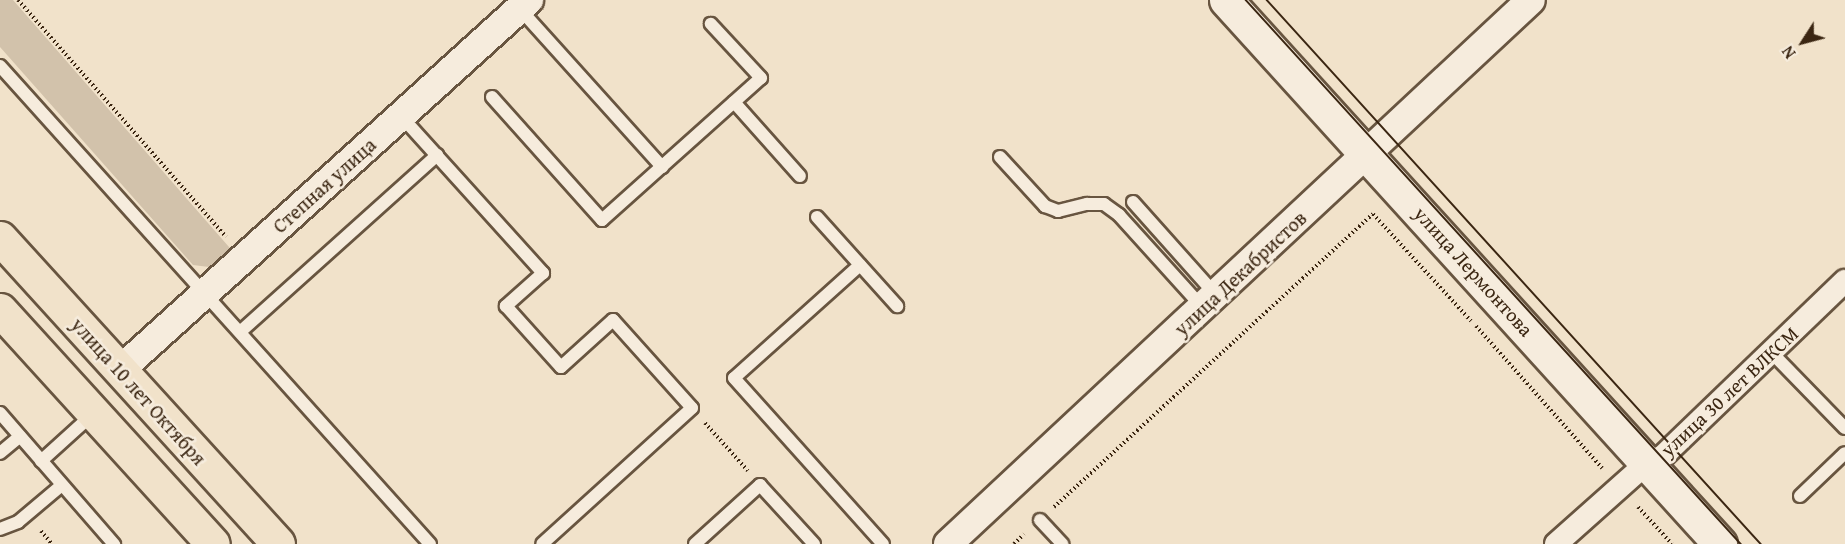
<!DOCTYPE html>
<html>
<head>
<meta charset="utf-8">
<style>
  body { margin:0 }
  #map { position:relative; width:1845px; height:544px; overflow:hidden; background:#f1e2ca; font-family:"Gentium Book Plus",serif }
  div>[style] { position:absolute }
  .green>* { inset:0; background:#d2c2ab }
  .path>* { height:4px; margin-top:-2px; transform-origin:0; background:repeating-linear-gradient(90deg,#3b2612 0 1.5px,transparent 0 4.5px) }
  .roads { filter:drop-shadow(2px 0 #685540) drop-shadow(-2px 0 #685540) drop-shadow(0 2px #685540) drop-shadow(0 -2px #685540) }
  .service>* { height:12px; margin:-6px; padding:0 6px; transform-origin:6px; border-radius:6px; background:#f6ecdd }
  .minor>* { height:22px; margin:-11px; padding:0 11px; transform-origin:11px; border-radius:11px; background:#f6ecdd }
  .tertiary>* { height:28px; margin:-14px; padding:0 14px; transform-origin:14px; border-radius:14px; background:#f6ecdd }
  .secondary>* { height:33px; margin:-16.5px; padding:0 16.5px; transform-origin:16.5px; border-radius:16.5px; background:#f6ecdd }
  .primary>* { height:33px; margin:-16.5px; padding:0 16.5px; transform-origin:16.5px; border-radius:16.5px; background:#f1e2ca }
  .tram>* { height:1.5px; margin:-0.75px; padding:0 0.75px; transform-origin:0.75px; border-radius:0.75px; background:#3b2612 }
  span { translate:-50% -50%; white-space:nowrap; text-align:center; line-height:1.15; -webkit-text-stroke:5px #f6ecdd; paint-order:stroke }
  .street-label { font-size:20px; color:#3b2612 }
  .north { position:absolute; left:1773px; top:12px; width:60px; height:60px; -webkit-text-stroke:4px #f6ecdd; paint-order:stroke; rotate:234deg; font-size:16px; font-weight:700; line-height:24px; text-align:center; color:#3b2612 }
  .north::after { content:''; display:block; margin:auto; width:21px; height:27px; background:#3b2612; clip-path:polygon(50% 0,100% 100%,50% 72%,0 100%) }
</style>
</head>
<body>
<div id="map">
  <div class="green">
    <div style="clip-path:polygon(0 0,13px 0,236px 255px,217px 268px,193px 265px,0 47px)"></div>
  </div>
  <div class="path">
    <div style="left:18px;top:0;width:315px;rotate:48.7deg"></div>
    <div style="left:1476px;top:326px;width:190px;rotate:48.4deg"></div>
    <div style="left:705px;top:423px;width:64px;rotate:48.1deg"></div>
    <div style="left:1054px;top:507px;width:433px;rotate:-42.6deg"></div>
    <div style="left:1373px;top:214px;width:145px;rotate:47.5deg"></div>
    <div style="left:1638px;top:507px;width:50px;rotate:47.4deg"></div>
    <div style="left:41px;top:531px;width:17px;rotate:50deg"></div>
    <div style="left:1014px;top:544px;width:14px;rotate:-45deg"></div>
  </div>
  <div class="roads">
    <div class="service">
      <div style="left:519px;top:8px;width:214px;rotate:48deg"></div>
      <div style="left:0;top:66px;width:643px;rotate:48.03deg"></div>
      <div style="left:492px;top:97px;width:165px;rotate:48.2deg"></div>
      <div style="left:602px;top:220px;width:213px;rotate:-41.8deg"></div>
      <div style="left:761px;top:78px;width:74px;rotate:-132.8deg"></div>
      <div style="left:734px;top:102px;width:99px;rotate:48.3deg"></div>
      <div style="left:401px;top:116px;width:212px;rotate:47.9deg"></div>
      <div style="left:543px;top:273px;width:50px;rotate:138.3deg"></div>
      <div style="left:506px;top:306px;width:82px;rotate:48deg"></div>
      <div style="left:561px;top:367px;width:70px;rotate:-42.1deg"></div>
      <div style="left:613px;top:320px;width:118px;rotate:48.1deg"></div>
      <div style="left:692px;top:408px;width:202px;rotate:137.8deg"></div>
      <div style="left:1000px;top:157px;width:67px;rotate:47.4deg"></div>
      <div style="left:1045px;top:206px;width:14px;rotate:21deg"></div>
      <div style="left:1058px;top:211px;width:30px;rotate:-14deg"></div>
      <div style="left:1087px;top:204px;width:17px"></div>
      <div style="left:1104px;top:204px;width:19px;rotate:36deg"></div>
      <div style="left:1119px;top:215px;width:124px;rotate:47.9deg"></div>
      <div style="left:1133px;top:202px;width:125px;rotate:48.3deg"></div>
      <div style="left:817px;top:217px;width:120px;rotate:48deg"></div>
      <div style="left:860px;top:265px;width:169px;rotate:138.1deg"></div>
      <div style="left:734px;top:378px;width:223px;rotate:48.1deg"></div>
      <div style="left:240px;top:332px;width:265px;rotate:-41.9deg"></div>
      <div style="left:1771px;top:352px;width:106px;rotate:45.8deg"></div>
      <div style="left:0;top:413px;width:174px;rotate:49deg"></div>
      <div style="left:0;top:453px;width:26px;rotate:-40deg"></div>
      <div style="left:41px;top:461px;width:70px;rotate:-42.1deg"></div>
      <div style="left:1800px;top:496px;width:62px;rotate:-43.7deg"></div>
      <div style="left:1040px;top:520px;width:33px;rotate:47deg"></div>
      <div style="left:0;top:529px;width:19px;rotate:-21deg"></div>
      <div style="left:18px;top:522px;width:57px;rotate:-40.1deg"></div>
      <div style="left:695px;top:544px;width:88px;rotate:-42.2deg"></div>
      <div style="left:760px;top:485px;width:80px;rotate:47.5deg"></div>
    </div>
    <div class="minor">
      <div style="left:1556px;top:544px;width:122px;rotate:-41.7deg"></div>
      <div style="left:1647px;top:463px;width:16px;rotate:-22deg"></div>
      <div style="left:1662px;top:457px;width:254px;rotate:-43.9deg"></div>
    </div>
    <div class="tertiary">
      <div style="left:119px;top:371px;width:553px;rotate:-42.14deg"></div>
      <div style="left:948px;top:544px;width:797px;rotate:-43.02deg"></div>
    </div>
    <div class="secondary">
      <div style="left:1226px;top:0;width:735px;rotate:47.76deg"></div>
    </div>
    <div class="primary">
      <div style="left:0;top:238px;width:413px;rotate:47.7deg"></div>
      <div style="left:0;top:310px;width:316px;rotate:47.7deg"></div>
    </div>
  </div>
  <div class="tram">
    <div style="left:1246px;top:0;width:736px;rotate:47.7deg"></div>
    <div style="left:1267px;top:0;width:735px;rotate:47.76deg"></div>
  </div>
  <div class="street-label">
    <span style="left:324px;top:185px;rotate:-42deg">Степная улица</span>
    <span style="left:1474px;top:271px;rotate:48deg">улица Лермонтова</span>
    <span style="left:1240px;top:273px;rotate:-43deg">улица Декабристов</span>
    <span style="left:139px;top:391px;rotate:48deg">улица 10 лет Октября</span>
    <span style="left:1729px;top:391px;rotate:-43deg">улица 30 лет ВЛКСМ</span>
  </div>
  <div class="north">N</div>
</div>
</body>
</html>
